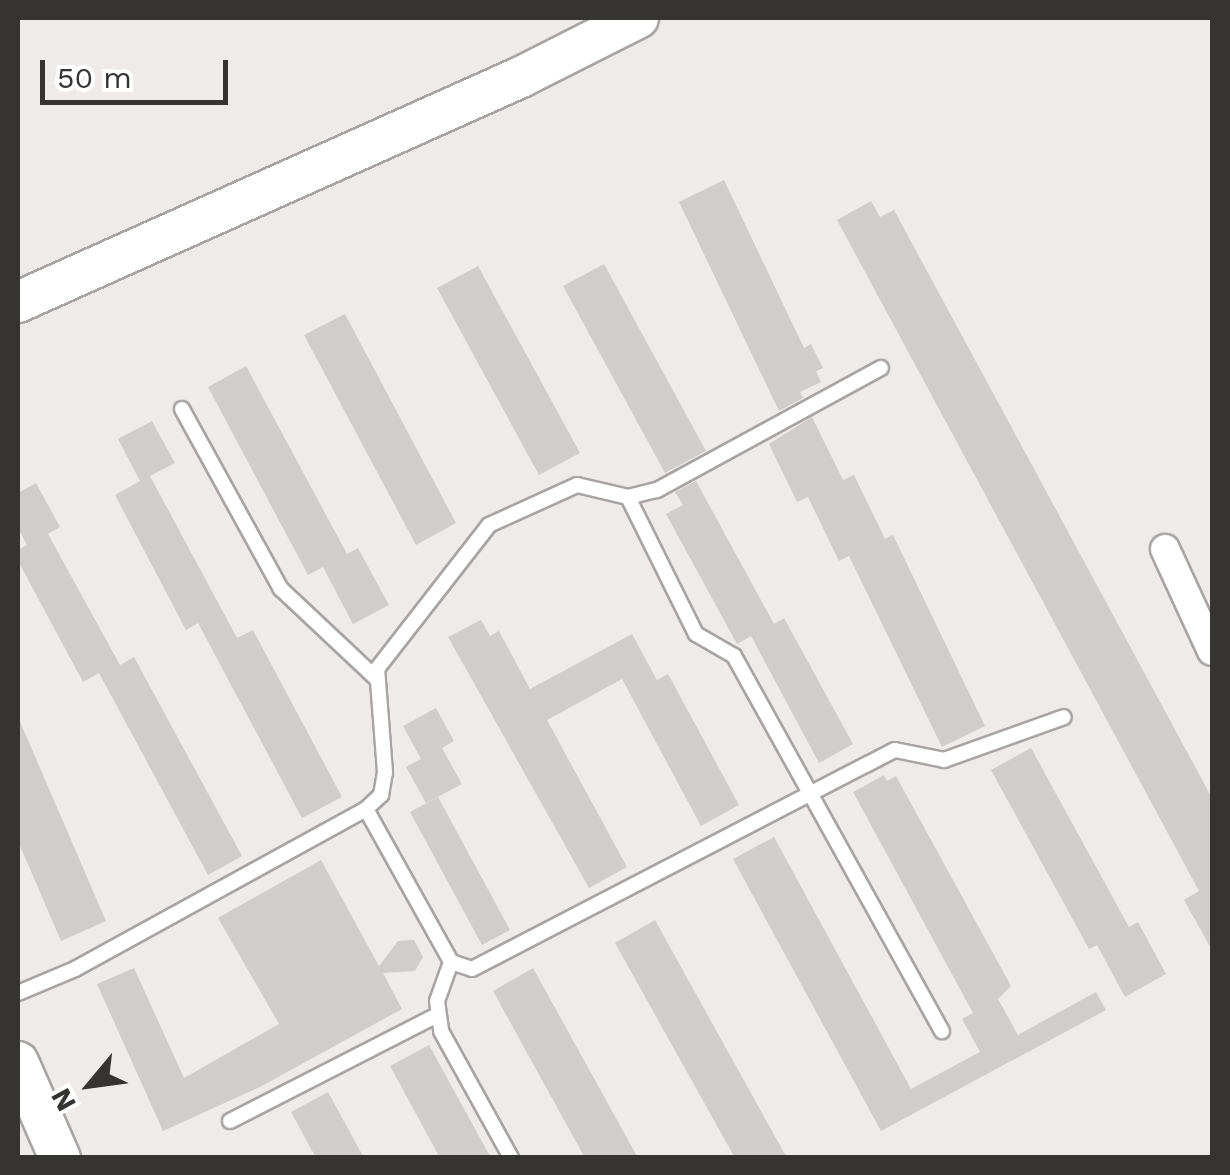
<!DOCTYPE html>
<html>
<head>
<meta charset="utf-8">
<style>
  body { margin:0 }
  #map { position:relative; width:1230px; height:1175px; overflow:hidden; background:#efebea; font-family:"Work Sans",sans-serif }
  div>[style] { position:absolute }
  .building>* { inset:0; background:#d1cdcc }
  .roads { filter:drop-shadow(2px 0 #a9a4a4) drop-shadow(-2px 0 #a9a4a4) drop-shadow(0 2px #a9a4a4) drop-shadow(0 -2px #a9a4a4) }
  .lane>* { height:14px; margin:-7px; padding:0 7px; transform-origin:7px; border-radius:7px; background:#fff }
  .street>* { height:28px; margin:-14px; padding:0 14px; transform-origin:14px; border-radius:14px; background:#fff }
  .secondary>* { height:40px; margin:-20px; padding:0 20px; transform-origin:20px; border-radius:20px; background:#fff }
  span { translate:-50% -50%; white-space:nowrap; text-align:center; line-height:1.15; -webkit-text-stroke:10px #fff; paint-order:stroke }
  .frame { position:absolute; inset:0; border:20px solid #353433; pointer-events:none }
  .north { position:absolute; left:40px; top:1035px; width:100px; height:100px; -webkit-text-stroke:8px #fff; paint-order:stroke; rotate:241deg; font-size:28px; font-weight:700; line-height:40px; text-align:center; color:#353433 }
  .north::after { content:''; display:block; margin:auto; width:35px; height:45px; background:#353433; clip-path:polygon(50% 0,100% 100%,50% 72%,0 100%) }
  .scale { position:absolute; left:40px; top:60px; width:188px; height:45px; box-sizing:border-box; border:5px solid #353433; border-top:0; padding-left:12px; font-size:30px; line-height:35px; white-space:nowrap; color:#353433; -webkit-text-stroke:8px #fff; paint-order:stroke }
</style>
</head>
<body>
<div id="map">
  <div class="building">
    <div style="clip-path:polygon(724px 180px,804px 348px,811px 344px,823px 368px,816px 371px,821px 382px,800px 392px,803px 398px,779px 411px,679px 202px)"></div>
    <div style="clip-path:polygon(871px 201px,880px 217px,894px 210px,1212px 798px,1212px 950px,1184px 900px,1199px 891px,837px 220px)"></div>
    <div style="clip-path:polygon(604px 264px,706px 451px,665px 473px,563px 286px)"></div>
    <div style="clip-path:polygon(478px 266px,580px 453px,539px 475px,437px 288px)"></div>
    <div style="clip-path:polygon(345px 314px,456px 523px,416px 545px,304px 335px)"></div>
    <div style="clip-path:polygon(246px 366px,347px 554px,358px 548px,389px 605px,353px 624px,323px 567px,308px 575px,208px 387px)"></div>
    <div style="clip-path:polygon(812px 417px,843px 480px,854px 475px,885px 539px,893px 535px,985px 726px,942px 747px,849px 556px,839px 561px,808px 497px,797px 502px,769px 444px)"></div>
    <div style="clip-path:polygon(152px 421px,175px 463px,150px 476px,237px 638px,253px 630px,342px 797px,302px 818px,198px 623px,186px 630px,115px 495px,140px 481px,118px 439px)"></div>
    <div style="clip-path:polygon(696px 481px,774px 624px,784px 618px,853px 744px,819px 763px,751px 636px,737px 644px,666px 514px,683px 505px,675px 492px)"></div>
    <div style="clip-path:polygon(36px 483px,60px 527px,48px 534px,120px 665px,134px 657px,242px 856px,208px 875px,99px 673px,83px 682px,18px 561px,18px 550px,27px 545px,18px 528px,18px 493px)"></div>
    <div style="clip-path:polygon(481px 620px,490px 636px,499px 631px,530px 689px,632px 634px,657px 680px,668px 674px,739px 805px,701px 826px,622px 679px,547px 720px,627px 867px,589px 888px,448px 637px)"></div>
    <div style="clip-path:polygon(436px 708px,454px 741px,442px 748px,462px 784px,426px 803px,406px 767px,421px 759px,403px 726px)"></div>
    <div style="clip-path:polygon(18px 717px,106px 921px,61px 941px,18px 841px)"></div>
    <div style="clip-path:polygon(1031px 748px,1129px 927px,1138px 922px,1166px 974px,1125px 997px,1097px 945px,1089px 949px,991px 770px)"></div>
    <div style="clip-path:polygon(884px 775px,887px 781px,896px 776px,1011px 986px,998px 999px,1018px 1035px,1096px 992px,1106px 1010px,881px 1131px,733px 859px,774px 837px,911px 1089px,980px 1052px,962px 1019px,973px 1013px,853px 792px)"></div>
    <div style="clip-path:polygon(438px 797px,510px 930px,482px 945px,410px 812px)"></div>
    <div style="clip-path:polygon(321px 860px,379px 966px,398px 941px,414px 940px,423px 957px,415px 971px,383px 973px,402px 1009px,260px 1087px,163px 1131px,97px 984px,134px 968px,184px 1078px,279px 1024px,218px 918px)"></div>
    <div style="clip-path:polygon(655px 920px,787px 1158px,735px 1158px,615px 943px)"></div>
    <div style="clip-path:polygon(533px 968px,638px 1158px,585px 1158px,493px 991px)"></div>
    <div style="clip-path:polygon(429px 1045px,491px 1158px,440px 1158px,390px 1066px)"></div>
    <div style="clip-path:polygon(328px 1092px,364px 1158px,316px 1158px,291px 1112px)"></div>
  </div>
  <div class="roads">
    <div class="lane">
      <div style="left:182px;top:409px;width:205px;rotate:61.2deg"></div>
      <div style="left:281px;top:589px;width:132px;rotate:43.2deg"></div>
      <div style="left:628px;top:497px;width:153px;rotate:63.6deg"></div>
      <div style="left:696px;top:634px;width:44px;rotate:30.1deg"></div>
      <div style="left:734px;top:656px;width:429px;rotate:61deg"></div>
      <div style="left:366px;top:809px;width:175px;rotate:60.9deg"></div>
      <div style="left:451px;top:962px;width:22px;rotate:18deg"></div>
      <div style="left:472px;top:969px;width:476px;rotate:-27.4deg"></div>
      <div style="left:895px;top:750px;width:50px;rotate:11.5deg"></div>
      <div style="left:944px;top:760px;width:127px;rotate:-19.7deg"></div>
      <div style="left:451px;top:962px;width:41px;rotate:109.7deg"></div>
      <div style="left:437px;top:1001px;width:30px;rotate:82deg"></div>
      <div style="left:441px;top:1031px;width:145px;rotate:61.1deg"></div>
      <div style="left:18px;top:993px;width:62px;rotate:-22.8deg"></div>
      <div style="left:75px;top:969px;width:332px;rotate:-28.8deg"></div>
      <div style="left:366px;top:809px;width:21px;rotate:-43deg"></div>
      <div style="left:381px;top:795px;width:23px;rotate:-80deg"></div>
      <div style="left:385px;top:772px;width:103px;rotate:-94.4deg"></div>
      <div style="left:377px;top:669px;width:182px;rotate:-52.1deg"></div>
      <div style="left:489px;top:525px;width:97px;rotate:-24.4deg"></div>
      <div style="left:577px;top:485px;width:52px;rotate:13.2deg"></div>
      <div style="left:628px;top:497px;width:30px;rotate:-14deg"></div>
      <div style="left:657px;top:490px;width:255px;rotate:-28.6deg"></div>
      <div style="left:230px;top:1121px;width:233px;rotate:-27.1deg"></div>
    </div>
    <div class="street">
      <div style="left:1165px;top:549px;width:112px;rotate:65.3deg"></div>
    </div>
    <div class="secondary">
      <div style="left:18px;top:302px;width:551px;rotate:-24.1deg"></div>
      <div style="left:521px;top:77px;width:131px;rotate:-26.8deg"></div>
      <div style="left:18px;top:1062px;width:105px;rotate:66.4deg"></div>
    </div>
  </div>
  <div class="frame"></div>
  <div class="north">N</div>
  <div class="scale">50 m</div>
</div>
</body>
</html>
